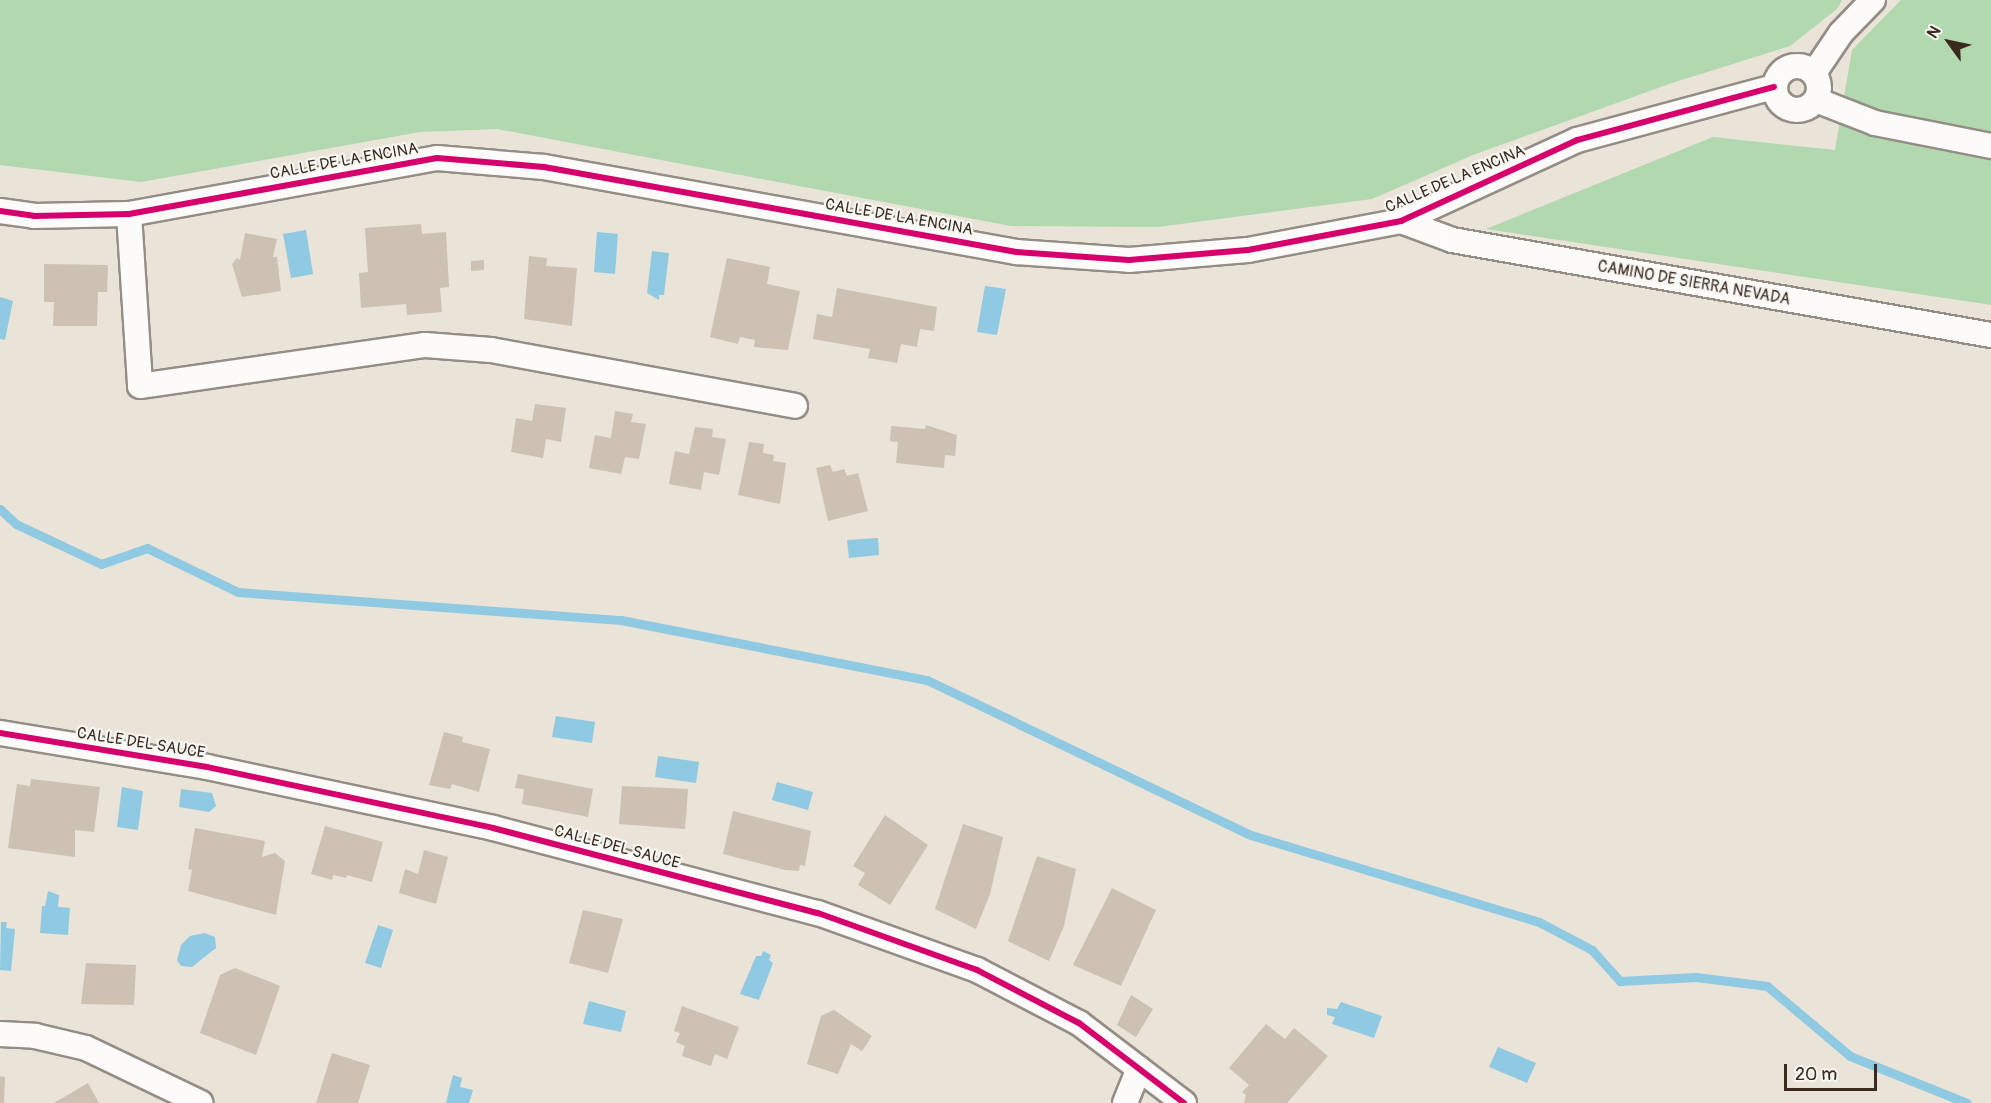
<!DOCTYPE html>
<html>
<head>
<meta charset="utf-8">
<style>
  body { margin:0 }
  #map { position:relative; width:1991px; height:1103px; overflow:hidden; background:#eae3d7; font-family:Pangolin,sans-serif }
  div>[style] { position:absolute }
  .green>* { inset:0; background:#b1d8ae }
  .water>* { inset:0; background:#90c9e2 }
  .stream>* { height:9px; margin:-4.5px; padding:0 4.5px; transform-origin:4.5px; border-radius:4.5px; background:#90c9e2 }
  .building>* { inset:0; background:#ccc1b2 }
  .roads { filter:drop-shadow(2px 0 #948d85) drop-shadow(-2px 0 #948d85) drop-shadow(0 2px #948d85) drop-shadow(0 -2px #948d85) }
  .minor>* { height:24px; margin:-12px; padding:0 12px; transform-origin:12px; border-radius:12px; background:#fcfbf9 }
  .minor>.ring { margin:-12px; padding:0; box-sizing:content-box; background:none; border:24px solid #fcfbf9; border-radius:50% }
  .cycleway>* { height:6px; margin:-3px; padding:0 3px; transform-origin:3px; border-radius:3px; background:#d6006c }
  span { translate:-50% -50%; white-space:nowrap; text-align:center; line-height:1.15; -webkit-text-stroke:4.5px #f6f6f2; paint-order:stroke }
  .street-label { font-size:16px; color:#3b2a1e }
  .north { position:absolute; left:1919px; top:12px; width:60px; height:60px; -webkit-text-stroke:4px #f6f6f2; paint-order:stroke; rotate:303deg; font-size:16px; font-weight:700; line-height:24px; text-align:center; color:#3b2a1e }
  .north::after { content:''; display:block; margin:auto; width:21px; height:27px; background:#3b2a1e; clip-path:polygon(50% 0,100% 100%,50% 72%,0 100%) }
  .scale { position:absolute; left:1784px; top:1064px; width:93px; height:27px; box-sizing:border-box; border:3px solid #3b2a1e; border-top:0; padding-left:8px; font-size:18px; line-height:21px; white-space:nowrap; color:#3b2a1e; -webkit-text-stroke:4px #f6f6f2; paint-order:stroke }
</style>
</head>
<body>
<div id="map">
  <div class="green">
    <div style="clip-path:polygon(0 0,1842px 0,1837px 9px,1790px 46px,1672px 83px,1473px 155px,1372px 199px,1158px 227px,1011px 226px,497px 129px,420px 132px,141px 182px,0 165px)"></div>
    <div style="clip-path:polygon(1901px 0,1991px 0,1991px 305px,1486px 229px,1713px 137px,1835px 150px,1852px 50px)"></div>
  </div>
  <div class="water">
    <div style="clip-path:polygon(306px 230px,313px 274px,291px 278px,283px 234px)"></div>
    <div style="clip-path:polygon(597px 232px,618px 234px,615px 274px,594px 272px)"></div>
    <div style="clip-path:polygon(652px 251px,669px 253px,664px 295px,659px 295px,659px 300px,647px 293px)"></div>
    <div style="clip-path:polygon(985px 286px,1006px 289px,997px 335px,977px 332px)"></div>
    <div style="clip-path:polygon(0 297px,13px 301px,5px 340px,0 339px)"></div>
    <div style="clip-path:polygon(878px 538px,879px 555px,849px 558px,847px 540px)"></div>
    <div style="clip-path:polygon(556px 716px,595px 722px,592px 743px,552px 737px)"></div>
    <div style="clip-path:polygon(658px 756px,699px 762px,696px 783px,655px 777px)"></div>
    <div style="clip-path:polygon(777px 782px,813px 792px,808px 810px,772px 800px)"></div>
    <div style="clip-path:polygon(122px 787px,143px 791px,138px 830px,117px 827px)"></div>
    <div style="clip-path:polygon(181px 789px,212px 793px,216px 806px,209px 812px,179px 807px)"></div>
    <div style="clip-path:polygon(48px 891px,59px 895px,58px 907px,70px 908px,68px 935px,40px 933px,42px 906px,45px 906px)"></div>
    <div style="clip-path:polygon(1px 922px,7px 922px,6px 928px,15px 929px,11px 971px,0 970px)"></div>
    <div style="clip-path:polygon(378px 925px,393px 930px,381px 968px,365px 963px)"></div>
    <div style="clip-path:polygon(205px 933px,215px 937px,216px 948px,192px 967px,181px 966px,177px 960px,181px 945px,190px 936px)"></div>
    <div style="clip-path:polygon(763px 951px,771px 955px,769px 960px,773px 963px,759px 1000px,740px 994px,756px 956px,761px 956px)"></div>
    <div style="clip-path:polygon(589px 1001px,626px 1011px,621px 1032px,583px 1024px)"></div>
    <div style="clip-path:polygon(1341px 1002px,1382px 1016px,1374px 1038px,1332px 1024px,1335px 1017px,1327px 1015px,1327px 1008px,1337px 1009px)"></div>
    <div style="clip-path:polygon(1498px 1047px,1536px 1063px,1527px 1083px,1489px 1067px)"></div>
    <div style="clip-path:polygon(453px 1075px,462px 1078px,460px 1087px,473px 1090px,469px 1103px,446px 1103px)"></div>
  </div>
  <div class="stream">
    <div style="left:0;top:509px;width:22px;rotate:43deg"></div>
    <div style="left:16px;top:524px;width:94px;rotate:25.2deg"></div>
    <div style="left:101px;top:564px;width:49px;rotate:-19.2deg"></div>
    <div style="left:147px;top:548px;width:101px;rotate:25.8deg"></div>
    <div style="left:238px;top:592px;width:384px;rotate:4.2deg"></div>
    <div style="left:621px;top:620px;width:312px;rotate:11.1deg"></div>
    <div style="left:927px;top:680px;width:359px;rotate:25.6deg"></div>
    <div style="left:1251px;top:835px;width:301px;rotate:16.8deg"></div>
    <div style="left:1539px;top:922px;width:60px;rotate:27.8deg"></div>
    <div style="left:1592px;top:950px;width:42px;rotate:47.9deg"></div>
    <div style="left:1620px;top:981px;width:76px;rotate:-3deg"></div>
    <div style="left:1696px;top:977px;width:72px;rotate:7.2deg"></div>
    <div style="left:1767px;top:986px;width:109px;rotate:40.1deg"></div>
    <div style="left:1850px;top:1056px;width:126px;rotate:21.9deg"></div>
  </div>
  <div class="building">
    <div style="clip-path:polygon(421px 224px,422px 234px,446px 232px,449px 287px,440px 288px,442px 312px,407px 315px,406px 304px,361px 308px,359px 273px,368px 272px,365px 228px)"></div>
    <div style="clip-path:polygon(245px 233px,277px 239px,273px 257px,277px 257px,281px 291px,242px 297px,232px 264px,237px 258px,240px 260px)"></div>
    <div style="clip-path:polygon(529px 256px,547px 258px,546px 266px,577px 268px,572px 326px,524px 319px)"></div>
    <div style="clip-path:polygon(727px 258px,770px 267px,767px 284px,800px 291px,788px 350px,754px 347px,755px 340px,740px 337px,738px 344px,710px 337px)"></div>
    <div style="clip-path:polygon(484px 260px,484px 270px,471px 271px,471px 261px)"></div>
    <div style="clip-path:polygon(44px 264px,108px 265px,107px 292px,98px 292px,97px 326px,53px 326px,54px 302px,44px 302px)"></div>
    <div style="clip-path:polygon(837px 288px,937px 307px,934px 331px,920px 329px,917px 347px,901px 344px,897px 363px,868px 358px,870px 349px,813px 339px,817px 314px,832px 317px)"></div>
    <div style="clip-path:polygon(535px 404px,566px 408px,561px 442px,546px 439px,543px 458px,511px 452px,516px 418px,532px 421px)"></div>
    <div style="clip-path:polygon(615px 411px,633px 414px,631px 422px,646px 424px,639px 459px,625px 457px,621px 474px,589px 468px,595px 435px,611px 438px)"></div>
    <div style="clip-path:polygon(926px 425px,957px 435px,955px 456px,945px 455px,944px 468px,896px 463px,898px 442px,890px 441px,891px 426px,925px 429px)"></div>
    <div style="clip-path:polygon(695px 427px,713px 429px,712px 437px,726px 439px,719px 475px,704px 472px,701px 490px,669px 484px,675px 451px,689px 454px)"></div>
    <div style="clip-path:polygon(749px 442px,764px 444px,763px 453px,774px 455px,773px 461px,786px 463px,780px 504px,738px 495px)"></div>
    <div style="clip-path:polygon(830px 465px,833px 472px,844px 469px,847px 476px,858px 473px,868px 511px,828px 521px,816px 468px)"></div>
    <div style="clip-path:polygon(444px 732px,463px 737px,462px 742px,490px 749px,479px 792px,452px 784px,450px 789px,429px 785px)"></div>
    <div style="clip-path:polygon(518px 774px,593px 789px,588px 817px,522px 804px,524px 789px,515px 788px)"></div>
    <div style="clip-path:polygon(31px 779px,100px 787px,94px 832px,75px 830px,75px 857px,8px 848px,17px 784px,30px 786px)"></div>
    <div style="clip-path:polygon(622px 786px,688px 789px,685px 829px,619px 824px)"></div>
    <div style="clip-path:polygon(733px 811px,811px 831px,805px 866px,800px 865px,799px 871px,785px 870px,723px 854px)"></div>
    <div style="clip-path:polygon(885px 815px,928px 845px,890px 905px,858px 885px,865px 873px,853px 866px)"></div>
    <div style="clip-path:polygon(963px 824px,1003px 837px,990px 894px,976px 929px,935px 909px)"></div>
    <div style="clip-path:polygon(325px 826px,383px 842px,372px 882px,347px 875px,346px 878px,333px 875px,332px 880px,311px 874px)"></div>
    <div style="clip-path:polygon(195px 828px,265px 841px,262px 857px,275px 853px,285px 861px,276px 915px,188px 891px,192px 870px,188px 869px)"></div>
    <div style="clip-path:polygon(424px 850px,448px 857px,436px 904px,399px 893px,405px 869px,418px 874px)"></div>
    <div style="clip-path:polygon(1037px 856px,1076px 869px,1064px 926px,1049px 961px,1008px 941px)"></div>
    <div style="clip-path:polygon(1112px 888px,1156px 910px,1121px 986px,1073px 965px)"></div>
    <div style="clip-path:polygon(583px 910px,623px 919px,608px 973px,569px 963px)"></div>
    <div style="clip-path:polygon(86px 963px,136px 965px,134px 1005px,81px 1004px)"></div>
    <div style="clip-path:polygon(235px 968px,280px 986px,256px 1055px,200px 1033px,220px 975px)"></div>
    <div style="clip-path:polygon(1131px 995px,1153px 1009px,1136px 1037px,1117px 1025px)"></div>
    <div style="clip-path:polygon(682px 1006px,739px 1027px,727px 1059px,715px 1054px,711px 1066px,682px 1056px,685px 1046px,676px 1042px,680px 1033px,674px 1031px)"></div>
    <div style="clip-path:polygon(834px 1010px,872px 1036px,862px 1051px,851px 1044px,838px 1074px,807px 1064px,821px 1016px)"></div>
    <div style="clip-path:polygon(1266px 1024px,1285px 1039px,1294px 1028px,1328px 1056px,1287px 1103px,1244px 1103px,1246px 1095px,1242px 1092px,1249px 1085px,1229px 1068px)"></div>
    <div style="clip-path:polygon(332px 1053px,370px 1065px,358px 1103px,316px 1103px)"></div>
    <div style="clip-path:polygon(0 1076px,5px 1077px,4px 1103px,0 1103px)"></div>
    <div style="clip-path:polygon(88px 1083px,99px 1103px,54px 1103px)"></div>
  </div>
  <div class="roads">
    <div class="minor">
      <div class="ring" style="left:1775px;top:66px;width:20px;height:20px"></div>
      <div style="left:1814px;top:73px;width:48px;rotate:-56deg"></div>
      <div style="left:1841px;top:33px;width:46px;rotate:-45.9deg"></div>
      <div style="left:1816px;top:100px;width:63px;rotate:21.3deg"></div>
      <div style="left:1875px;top:123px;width:118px;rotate:11.2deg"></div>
      <div style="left:0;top:211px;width:34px;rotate:8deg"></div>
      <div style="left:34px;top:216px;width:95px;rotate:-1.2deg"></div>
      <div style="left:129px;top:214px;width:313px;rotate:-10.3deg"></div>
      <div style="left:437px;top:158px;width:107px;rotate:4.8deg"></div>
      <div style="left:544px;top:167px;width:480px;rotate:10.2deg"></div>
      <div style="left:1016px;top:252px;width:113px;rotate:4deg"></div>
      <div style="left:1129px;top:260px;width:119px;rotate:-4.8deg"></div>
      <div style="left:1248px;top:250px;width:156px;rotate:-10.7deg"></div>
      <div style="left:1401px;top:221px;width:194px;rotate:-24.7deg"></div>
      <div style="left:1577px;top:140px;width:204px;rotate:-15.1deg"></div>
      <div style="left:129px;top:214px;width:172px;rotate:86.3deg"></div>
      <div style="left:140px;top:386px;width:288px;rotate:-8.2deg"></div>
      <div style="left:425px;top:345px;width:66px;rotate:4.3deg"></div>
      <div style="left:491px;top:350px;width:309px;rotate:10.4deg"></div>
      <div style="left:1401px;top:221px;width:54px;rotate:20.4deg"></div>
      <div style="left:1452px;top:240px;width:547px;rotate:10deg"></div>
      <div style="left:0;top:733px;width:210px;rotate:9.3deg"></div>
      <div style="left:207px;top:767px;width:292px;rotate:12deg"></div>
      <div style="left:493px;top:828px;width:336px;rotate:14.7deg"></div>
      <div style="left:818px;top:913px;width:169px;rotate:19.7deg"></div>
      <div style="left:977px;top:970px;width:115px;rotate:27.5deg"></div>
      <div style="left:1079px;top:1023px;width:132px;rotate:37.3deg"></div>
      <div style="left:0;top:1034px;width:35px;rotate:3deg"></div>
      <div style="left:35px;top:1036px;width:52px;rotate:13.2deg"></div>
      <div style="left:86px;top:1048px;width:127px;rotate:25.6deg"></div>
      <div style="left:1125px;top:1103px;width:37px;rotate:-68deg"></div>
    </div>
  </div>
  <div class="cycleway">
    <div style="left:0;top:211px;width:34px;rotate:8deg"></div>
    <div style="left:34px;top:216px;width:95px;rotate:-1.2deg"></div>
    <div style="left:129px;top:214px;width:313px;rotate:-10.3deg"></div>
    <div style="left:437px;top:158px;width:107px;rotate:4.8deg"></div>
    <div style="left:544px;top:167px;width:480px;rotate:10.2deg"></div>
    <div style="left:1016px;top:252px;width:113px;rotate:4deg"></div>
    <div style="left:1129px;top:260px;width:119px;rotate:-4.8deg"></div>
    <div style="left:1248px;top:250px;width:156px;rotate:-10.7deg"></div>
    <div style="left:1401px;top:221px;width:194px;rotate:-24.7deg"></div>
    <div style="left:1577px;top:140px;width:204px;rotate:-15.1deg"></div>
    <div style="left:0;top:733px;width:210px;rotate:9.3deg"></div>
    <div style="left:207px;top:767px;width:292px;rotate:12deg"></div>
    <div style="left:493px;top:828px;width:336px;rotate:14.7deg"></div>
    <div style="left:818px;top:913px;width:169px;rotate:19.7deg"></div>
    <div style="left:977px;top:970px;width:115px;rotate:27.5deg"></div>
    <div style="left:1079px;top:1023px;width:132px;rotate:37.3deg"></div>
  </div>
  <div class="street-label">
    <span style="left:344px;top:161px;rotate:-10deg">CALLE DE LA ENCINA</span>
    <span style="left:1455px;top:179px;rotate:-23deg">CALLE DE LA ENCINA</span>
    <span style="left:899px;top:217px;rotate:10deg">CALLE DE LA ENCINA</span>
    <span style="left:1694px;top:283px;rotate:10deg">CAMINO DE SIERRA NEVADA</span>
    <span style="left:141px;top:743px;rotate:9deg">CALLE DEL SAUCE</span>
    <span style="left:617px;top:847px;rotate:15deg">CALLE DEL SAUCE</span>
  </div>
  <div class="north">N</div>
  <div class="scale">20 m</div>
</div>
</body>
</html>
